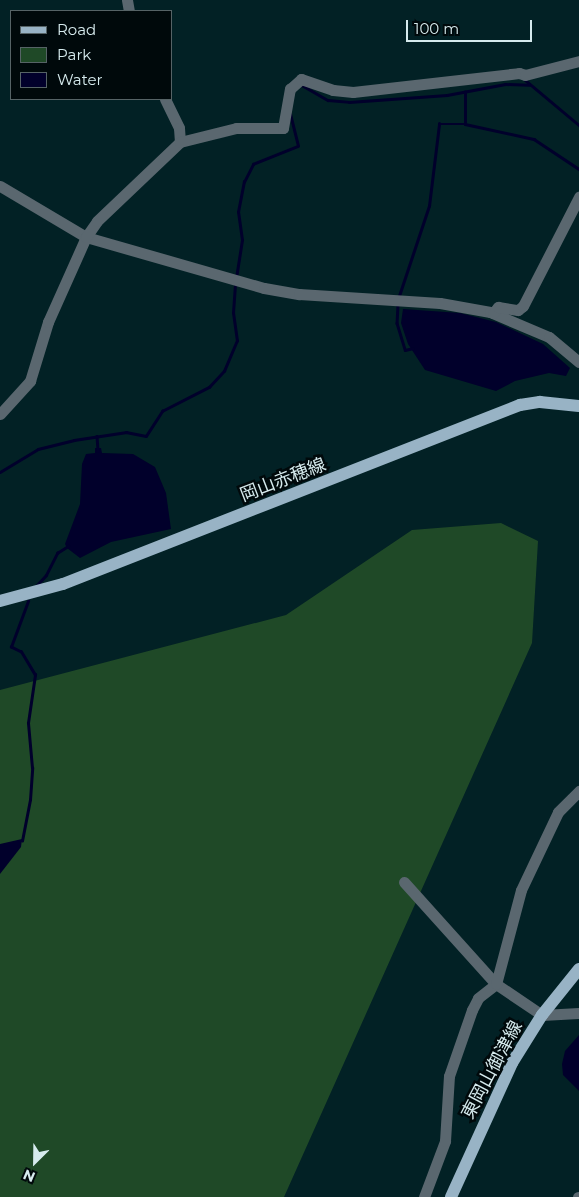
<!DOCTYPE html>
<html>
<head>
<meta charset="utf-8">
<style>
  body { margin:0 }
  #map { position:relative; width:579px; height:1197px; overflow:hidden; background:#022125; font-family:Montserrat,"Noto Sans JP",sans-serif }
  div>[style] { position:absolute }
  .green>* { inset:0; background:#1f4927 }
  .water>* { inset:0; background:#01002b }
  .stream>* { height:2.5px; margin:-1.25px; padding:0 1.25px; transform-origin:1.25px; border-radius:1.25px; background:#01002b }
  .minor>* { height:11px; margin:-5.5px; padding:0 5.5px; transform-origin:5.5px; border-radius:5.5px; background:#5a676f }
  .major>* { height:12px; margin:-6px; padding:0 6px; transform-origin:6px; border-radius:6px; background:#98b3c5 }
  span { translate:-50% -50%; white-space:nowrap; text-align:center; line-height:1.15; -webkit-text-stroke:5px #00090b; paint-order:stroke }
  .street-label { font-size:18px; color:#d6ebee }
  .legend { position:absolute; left:10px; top:10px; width:162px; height:90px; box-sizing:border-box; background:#00090b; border:1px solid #566366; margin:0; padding:6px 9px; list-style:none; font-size:15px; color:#d6ebee }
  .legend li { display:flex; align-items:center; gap:10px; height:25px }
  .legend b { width:25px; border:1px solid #566366 }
  .north { position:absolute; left:10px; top:1137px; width:50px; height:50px; -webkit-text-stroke:4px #00090b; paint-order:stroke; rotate:203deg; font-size:14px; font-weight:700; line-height:20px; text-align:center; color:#d6ebee }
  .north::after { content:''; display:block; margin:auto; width:18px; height:22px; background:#d6ebee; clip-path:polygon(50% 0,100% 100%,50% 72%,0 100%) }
  .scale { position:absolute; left:406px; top:20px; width:126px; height:22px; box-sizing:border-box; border:2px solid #d6ebee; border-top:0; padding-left:6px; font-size:15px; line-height:18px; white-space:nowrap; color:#d6ebee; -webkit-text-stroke:4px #00090b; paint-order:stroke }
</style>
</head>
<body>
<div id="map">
  <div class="green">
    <div style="clip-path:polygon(501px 523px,538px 541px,532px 643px,284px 1197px,0 1197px,0 690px,286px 615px,412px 530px)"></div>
  </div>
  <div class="water">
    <div style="clip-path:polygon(403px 309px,460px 313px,496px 322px,543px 344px,570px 368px,566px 376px,549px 373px,515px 381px,496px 391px,425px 370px,408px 344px,401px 323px)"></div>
    <div style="clip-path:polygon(95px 448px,101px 448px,102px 453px,133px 454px,155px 467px,166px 493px,171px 529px,111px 542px,80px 558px,67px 548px,65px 544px,80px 504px,82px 464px,86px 454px,95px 453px)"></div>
    <div style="clip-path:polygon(22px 839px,21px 847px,0 874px,0 844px)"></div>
    <div style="clip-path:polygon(579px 1035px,579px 1091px,563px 1075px,562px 1064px,565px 1051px)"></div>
  </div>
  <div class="stream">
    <div style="left:524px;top:79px;width:72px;rotate:39.9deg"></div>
    <div style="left:300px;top:84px;width:32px;rotate:30deg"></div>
    <div style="left:328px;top:100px;width:21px;rotate:5deg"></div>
    <div style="left:349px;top:102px;width:98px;rotate:-4.1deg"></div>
    <div style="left:447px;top:95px;width:59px;rotate:-10.7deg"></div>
    <div style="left:505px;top:84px;width:24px;rotate:2deg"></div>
    <div style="left:465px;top:124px;width:71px;rotate:12.3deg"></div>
    <div style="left:534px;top:139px;width:54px;rotate:33.7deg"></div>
    <div style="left:236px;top:278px;width:38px;rotate:-81deg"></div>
    <div style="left:242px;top:240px;width:28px;rotate:-98deg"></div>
    <div style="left:238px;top:212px;width:31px;rotate:-79deg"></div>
    <div style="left:244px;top:182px;width:20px;rotate:-63deg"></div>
    <div style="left:253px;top:164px;width:48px;rotate:-21.8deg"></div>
    <div style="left:298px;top:146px;width:32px;rotate:-104deg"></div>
    <div style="left:399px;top:296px;width:95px;rotate:-71.6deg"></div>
    <div style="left:429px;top:206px;width:83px;rotate:-83deg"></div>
    <div style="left:439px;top:124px;width:26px"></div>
    <div style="left:465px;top:124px;width:32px;rotate:-90deg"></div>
    <div style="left:398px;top:305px;width:18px;rotate:93deg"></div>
    <div style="left:397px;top:323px;width:28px;rotate:73deg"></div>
    <div style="left:405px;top:350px;width:8px;rotate:-14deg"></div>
    <div style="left:97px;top:436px;width:15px;rotate:86deg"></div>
    <div style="left:0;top:472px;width:44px;rotate:-31.2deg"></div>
    <div style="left:38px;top:449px;width:37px;rotate:-14deg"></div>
    <div style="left:74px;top:440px;width:53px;rotate:-8.7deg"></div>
    <div style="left:126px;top:432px;width:20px;rotate:11deg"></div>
    <div style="left:146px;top:436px;width:30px;rotate:-57deg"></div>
    <div style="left:162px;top:411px;width:53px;rotate:-27.1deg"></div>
    <div style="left:209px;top:387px;width:22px;rotate:-47deg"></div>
    <div style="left:224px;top:371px;width:33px;rotate:-67deg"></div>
    <div style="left:237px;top:341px;width:28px;rotate:-98deg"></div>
    <div style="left:233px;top:313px;width:30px;rotate:-86deg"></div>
    <div style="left:35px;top:587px;width:16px;rotate:-47deg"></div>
    <div style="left:46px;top:575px;width:25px;rotate:-63deg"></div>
    <div style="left:57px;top:553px;width:13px;rotate:-32deg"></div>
    <div style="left:22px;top:841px;width:42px;rotate:-79deg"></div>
    <div style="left:30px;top:800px;width:32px;rotate:-86deg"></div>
    <div style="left:32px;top:768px;width:45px;rotate:-95.1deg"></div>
    <div style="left:28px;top:723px;width:49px;rotate:-81.7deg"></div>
    <div style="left:35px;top:675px;width:27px;rotate:-121deg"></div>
    <div style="left:21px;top:652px;width:11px;rotate:-153deg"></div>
    <div style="left:11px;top:647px;width:49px;rotate:-69.7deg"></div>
  </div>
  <div class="minor">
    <div style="left:127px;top:0;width:11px;rotate:80deg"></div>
    <div style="left:165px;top:99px;width:32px;rotate:64deg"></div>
    <div style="left:179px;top:128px;width:14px;rotate:86deg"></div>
    <div style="left:0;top:186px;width:100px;rotate:30.7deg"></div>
    <div style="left:86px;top:237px;width:185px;rotate:16deg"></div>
    <div style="left:264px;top:288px;width:36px;rotate:10deg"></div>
    <div style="left:299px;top:294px;width:141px;rotate:3.7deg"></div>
    <div style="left:440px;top:303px;width:51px;rotate:10.2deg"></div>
    <div style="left:490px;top:312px;width:64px;rotate:23deg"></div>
    <div style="left:549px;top:337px;width:39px;rotate:40deg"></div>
    <div style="left:493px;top:313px;width:8px;rotate:-50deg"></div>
    <div style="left:498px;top:307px;width:20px;rotate:9deg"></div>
    <div style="left:518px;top:310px;width:6px;rotate:-39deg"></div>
    <div style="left:523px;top:306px;width:123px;rotate:-62.8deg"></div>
    <div style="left:0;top:414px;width:45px;rotate:-47.7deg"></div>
    <div style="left:30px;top:381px;width:62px;rotate:-73deg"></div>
    <div style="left:48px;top:322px;width:93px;rotate:-65.9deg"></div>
    <div style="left:86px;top:237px;width:19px;rotate:-55deg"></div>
    <div style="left:97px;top:221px;width:115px;rotate:-43.6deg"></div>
    <div style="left:180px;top:142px;width:58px;rotate:-14deg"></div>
    <div style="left:236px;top:128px;width:47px"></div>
    <div style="left:283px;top:128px;width:40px;rotate:-80deg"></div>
    <div style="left:290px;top:89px;width:15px;rotate:-42deg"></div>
    <div style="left:301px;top:79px;width:34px;rotate:19deg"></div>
    <div style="left:333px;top:90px;width:20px;rotate:6deg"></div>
    <div style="left:353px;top:92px;width:167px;rotate:-6.5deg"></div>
    <div style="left:519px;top:73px;width:6px;rotate:18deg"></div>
    <div style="left:525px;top:75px;width:56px;rotate:-14.5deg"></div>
    <div style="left:404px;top:882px;width:137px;rotate:48deg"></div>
    <div style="left:496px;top:984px;width:55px;rotate:34deg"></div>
    <div style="left:542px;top:1015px;width:37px;rotate:-3deg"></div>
    <div style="left:424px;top:1197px;width:60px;rotate:-69.4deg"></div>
    <div style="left:445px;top:1141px;width:65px;rotate:-86.5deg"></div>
    <div style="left:449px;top:1076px;width:70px;rotate:-70.8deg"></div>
    <div style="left:472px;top:1010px;width:13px;rotate:-63deg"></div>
    <div style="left:478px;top:998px;width:23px;rotate:-38deg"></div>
    <div style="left:496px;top:984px;width:97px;rotate:-75.1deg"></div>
    <div style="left:521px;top:890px;width:86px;rotate:-64.6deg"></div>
    <div style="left:558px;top:812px;width:30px;rotate:-45deg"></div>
    <div style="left:578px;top:1197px;width:1px"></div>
  </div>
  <div class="major">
    <div style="left:0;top:601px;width:65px;rotate:-15.1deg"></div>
    <div style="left:63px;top:584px;width:491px;rotate:-21.4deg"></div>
    <div style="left:520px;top:405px;width:20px;rotate:-9deg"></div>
    <div style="left:540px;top:402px;width:39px;rotate:6deg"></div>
    <div style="left:451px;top:1197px;width:147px;rotate:-65.5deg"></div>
    <div style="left:512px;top:1063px;width:57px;rotate:-58deg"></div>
    <div style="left:542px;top:1015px;width:59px;rotate:-51.2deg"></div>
  </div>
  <div class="street-label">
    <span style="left:283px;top:480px;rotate:-21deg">岡山赤穂線</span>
    <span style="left:492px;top:1070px;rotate:-62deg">東岡山御津線</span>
  </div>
  <ul class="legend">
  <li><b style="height:6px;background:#98b3c5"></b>Road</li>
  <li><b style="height:14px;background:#1f4927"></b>Park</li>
  <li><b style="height:14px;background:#01002b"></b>Water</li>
  </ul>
  <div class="north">N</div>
  <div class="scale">100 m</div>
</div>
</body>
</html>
